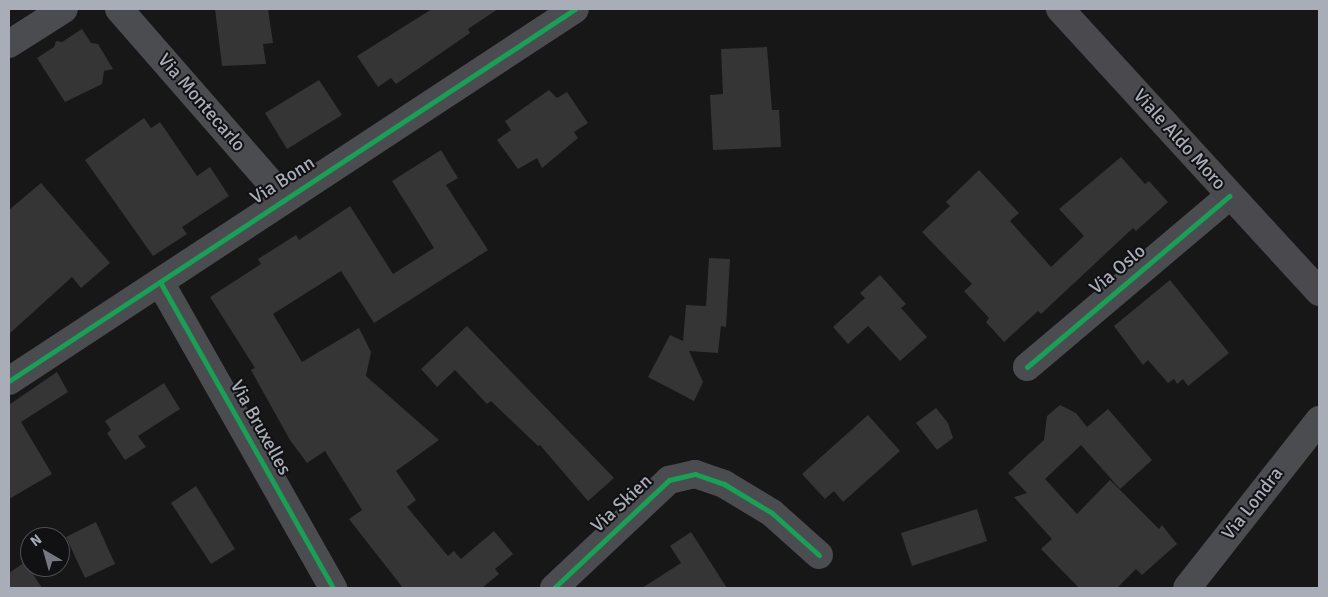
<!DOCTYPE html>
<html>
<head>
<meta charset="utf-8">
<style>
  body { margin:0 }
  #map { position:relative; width:1328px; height:597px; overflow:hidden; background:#171717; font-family:Signika,sans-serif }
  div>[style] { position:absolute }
  .building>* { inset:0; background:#353536 }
  .street>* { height:28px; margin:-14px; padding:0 14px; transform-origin:14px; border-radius:14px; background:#4b4c50 }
  .secondary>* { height:28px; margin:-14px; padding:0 14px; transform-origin:14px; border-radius:14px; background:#4a4a4e }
  .cycleway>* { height:5px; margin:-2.5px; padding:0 2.5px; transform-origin:2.5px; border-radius:2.5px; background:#1a9f57 }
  span { translate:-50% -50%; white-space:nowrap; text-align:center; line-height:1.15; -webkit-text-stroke:4px #111113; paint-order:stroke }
  .street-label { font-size:19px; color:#a8adb8 }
  .frame { position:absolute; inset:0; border:10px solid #a8adb8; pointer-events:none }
  .north { position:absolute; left:20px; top:527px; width:50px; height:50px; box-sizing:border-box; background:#111113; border:1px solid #4d4f55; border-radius:50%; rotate:322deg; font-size:14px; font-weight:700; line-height:20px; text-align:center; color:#a8adb8 }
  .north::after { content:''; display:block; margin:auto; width:18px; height:22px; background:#757880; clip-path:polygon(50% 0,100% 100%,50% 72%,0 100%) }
</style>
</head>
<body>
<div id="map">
  <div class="building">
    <div style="clip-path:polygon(215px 9px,268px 9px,273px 43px,263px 44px,266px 64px,222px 66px)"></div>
    <div style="clip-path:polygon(432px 9px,498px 9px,468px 29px,470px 33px,396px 84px,391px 78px,378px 87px,357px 56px)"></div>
    <div style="clip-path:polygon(82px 29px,91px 43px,98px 44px,113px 69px,104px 71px,102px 84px,65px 102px,37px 58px,54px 47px,56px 41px,62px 42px)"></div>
    <div style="clip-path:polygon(767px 47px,772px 110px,779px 110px,781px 147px,713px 150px,710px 95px,723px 94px,721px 49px)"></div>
    <div style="clip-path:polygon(319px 80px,342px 115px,287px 149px,265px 113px)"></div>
    <div style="clip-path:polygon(549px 90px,557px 98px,567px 92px,588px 123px,574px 132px,578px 138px,542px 168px,537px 158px,518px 169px,497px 140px,511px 130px,505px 121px)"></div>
    <div style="clip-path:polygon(144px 118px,151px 128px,160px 122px,197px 176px,210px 167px,229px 196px,182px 227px,187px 234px,153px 256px,85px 160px)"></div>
    <div style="clip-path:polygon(441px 150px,458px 178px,446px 185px,488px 250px,374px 323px,341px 271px,273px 314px,302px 362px,359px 328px,371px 352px,366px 376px,439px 440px,396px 471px,416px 500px,407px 507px,448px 556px,454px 551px,461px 559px,494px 531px,513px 554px,495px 569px,499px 574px,482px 588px,403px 588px,349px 519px,362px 510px,325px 451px,307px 463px,290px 440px,251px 370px,255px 368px,210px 297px,261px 264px,258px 259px,296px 235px,299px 240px,350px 206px,393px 274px,434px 248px,392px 181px)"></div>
    <div style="clip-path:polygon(1121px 157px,1145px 184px,1149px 181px,1168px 202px,1136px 231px,1133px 228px,1041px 314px,1038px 311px,1004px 342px,986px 322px,989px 318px,964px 291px,972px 284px,922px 232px,950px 206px,946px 202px,979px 170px,1019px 213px,1010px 221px,1051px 267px,1084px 236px,1059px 209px)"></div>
    <div style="clip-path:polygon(41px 183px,110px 263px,81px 288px,72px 277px,9px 334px,9px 210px)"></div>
    <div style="clip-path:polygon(709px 258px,730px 259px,726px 327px,721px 326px,718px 353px,689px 351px,703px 382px,694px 401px,648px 377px,670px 335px,683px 341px,686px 305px,706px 306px)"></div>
    <div style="clip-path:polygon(880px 275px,906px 304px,901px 308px,927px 337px,900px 361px,868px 326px,848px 344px,833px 327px,865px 298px,860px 293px)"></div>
    <div style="clip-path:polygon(1170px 280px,1229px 353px,1188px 386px,1183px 379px,1177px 384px,1174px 379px,1168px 383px,1148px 360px,1143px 365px,1114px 326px)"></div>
    <div style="clip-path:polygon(467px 326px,614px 478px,588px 501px,540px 445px,538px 446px,491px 401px,487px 404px,455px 370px,437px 387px,421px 369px)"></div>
    <div style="clip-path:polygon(57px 372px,68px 392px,21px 422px,52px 474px,9px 499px,9px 401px,10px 404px)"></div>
    <div style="clip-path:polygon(164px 383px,180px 409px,138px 436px,146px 447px,125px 460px,107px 433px,111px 430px,105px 421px)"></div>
    <div style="clip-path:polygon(1060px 405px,1076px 413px,1087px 427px,1108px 409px,1152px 460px,1120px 489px,1081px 445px,1045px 479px,1077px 514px,1110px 480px,1159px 529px,1162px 525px,1177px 544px,1142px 575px,1136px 569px,1117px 588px,1079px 588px,1041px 549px,1052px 539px,1014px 497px,1027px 493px,1008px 473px,1044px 440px,1047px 416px)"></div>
    <div style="clip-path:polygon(936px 408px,948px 423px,953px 438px,937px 450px,916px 423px)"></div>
    <div style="clip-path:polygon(868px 415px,900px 451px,843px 502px,834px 491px,825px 499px,802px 474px)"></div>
    <div style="clip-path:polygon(196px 486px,235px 549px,211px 564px,171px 503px)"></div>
    <div style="clip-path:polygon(977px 509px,987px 541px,912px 566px,901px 533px)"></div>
    <div style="clip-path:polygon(96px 522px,115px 564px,85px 578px,66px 537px)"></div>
    <div style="clip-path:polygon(691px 532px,727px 588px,642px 588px,681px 563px,670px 546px)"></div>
    <div style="clip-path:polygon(25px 562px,42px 588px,9px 588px,9px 573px)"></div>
  </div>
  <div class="street">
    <div style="left:119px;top:9px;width:251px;rotate:48.9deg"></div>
    <div style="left:9px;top:44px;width:65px;rotate:-32.5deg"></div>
    <div style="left:160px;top:282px;width:352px;rotate:60.5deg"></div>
    <div style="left:1027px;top:367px;width:265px;rotate:-40.2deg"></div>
    <div style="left:9px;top:381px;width:677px;rotate:-33.31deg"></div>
    <div style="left:554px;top:588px;width:158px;rotate:-43.2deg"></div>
    <div style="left:669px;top:480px;width:27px;rotate:-13deg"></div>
    <div style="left:695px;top:474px;width:31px;rotate:19deg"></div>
    <div style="left:724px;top:484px;width:56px;rotate:31.1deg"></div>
    <div style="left:772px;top:513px;width:63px;rotate:41.8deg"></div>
    <div style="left:1187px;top:588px;width:214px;rotate:-51.8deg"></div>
  </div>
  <div class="secondary">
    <div style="left:1060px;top:9px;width:384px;rotate:47.5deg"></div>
  </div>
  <div class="cycleway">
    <div style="left:160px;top:282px;width:352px;rotate:60.5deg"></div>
    <div style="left:1027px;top:367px;width:265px;rotate:-40.2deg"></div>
    <div style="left:9px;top:381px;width:677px;rotate:-33.31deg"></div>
    <div style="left:554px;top:588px;width:158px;rotate:-43.2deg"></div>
    <div style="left:669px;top:480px;width:27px;rotate:-13deg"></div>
    <div style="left:695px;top:474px;width:31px;rotate:19deg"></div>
    <div style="left:724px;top:484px;width:56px;rotate:31.1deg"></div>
    <div style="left:772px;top:513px;width:63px;rotate:41.8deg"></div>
  </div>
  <div class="street-label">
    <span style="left:201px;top:103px;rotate:49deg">Via Montecarlo</span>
    <span style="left:1179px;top:140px;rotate:48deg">Viale Aldo Moro</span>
    <span style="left:283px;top:181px;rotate:-33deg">Via Bonn</span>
    <span style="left:1118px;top:270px;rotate:-40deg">Via Oslo</span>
    <span style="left:260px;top:428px;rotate:61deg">Via Bruxelles</span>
    <span style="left:622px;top:504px;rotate:-43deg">Via Skien</span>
    <span style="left:1253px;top:504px;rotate:-52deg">Via Londra</span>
  </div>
  <div class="frame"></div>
  <div class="north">N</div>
</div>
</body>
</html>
